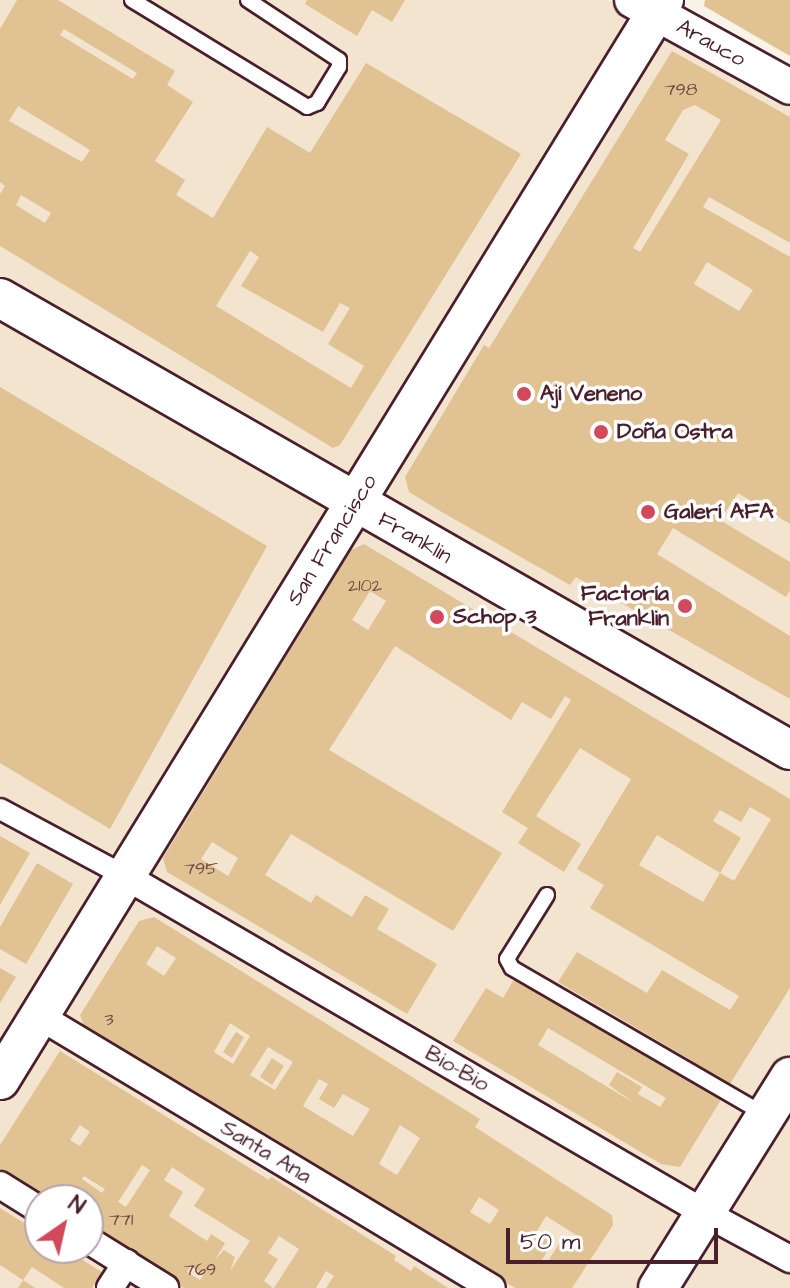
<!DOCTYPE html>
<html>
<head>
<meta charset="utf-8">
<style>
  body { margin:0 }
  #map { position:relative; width:790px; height:1288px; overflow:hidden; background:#f9f3e9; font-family:"Architects Daughter",sans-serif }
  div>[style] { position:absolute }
  .built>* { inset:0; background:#f2e4cf }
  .building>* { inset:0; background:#e0c293 }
  .roads { filter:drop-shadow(2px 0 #4a1f2b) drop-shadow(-2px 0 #4a1f2b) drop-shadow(0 2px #4a1f2b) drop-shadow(0 -2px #4a1f2b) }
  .service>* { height:14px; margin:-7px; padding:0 7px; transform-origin:7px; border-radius:7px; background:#fff }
  .pedestrian>* { height:20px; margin:-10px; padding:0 10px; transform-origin:10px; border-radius:10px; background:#fff }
  .minor>* { height:26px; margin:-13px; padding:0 13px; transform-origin:13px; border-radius:13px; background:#fff }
  .tertiary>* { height:34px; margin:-17px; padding:0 17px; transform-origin:17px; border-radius:17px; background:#fff }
  .secondary>* { height:38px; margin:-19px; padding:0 19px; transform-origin:19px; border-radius:19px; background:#fff }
  .dots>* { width:22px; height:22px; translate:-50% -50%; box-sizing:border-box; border:4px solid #fff; border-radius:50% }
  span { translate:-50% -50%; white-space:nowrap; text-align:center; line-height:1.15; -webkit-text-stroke:7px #fff; paint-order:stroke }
  .number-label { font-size:18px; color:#704845 }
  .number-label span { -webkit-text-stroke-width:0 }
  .street-label { font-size:22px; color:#4a1f2b }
  .poi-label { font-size:22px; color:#4a1f2b; font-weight:700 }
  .left { translate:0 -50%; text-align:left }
  .right { translate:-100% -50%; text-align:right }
  .north { position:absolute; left:24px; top:1184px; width:80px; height:80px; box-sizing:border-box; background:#fff; border:2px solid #b7a5aa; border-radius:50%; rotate:34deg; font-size:22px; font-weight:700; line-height:32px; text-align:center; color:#4a1f2b }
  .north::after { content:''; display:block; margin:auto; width:28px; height:36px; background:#d1495b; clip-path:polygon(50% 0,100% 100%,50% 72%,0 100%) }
  .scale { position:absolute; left:506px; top:1228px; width:212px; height:36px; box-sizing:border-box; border:4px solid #4a1f2b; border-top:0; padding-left:10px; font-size:24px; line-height:28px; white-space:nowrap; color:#4a1f2b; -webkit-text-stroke:6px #fff; paint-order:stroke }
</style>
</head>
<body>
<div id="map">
  <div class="built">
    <div style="clip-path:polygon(evenodd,0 0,608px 0,790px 101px,790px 1288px,0 1288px,0 0,40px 1200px,88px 1200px,88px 1248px,40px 1248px,40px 1200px)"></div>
  </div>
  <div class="building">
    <div style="clip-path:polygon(evenodd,17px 0,58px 0,175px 71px,167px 85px,193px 102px,155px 161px,185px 180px,176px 195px,213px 218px,267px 127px,310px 153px,366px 63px,521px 154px,340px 445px,333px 448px,0 246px,0 194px,5px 186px,0 182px,0 29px,17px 0,64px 29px,137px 73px,133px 79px,60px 35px,64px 29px,17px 0,18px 106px,90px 150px,82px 162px,9px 121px,18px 106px,17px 0,21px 195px,51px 213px,45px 223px,16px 205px,21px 195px,17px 0,250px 251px,259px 257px,241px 286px,323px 332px,340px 303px,350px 308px,328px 344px,364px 366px,351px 388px,216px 306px,250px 251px)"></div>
    <div style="clip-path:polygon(307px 0,405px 0,392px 22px,372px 10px,357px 36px,305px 4px)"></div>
    <div style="clip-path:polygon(705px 0,790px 0,790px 56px,704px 6px)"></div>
    <div style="clip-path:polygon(evenodd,672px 51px,790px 117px,790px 243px,709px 197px,703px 207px,790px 257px,790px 524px,738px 493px,720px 520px,790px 562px,790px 590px,786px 597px,673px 528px,657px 554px,790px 636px,790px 699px,576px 577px,570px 585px,440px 511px,409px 492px,405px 477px,484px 345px,489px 348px,672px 51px,695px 105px,721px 120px,640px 252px,633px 248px,689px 154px,665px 140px,683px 110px,695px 105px,672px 51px,707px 262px,753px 290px,739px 311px,694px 284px,707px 262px)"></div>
    <div style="clip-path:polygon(0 387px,267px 546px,110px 829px,0 763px)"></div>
    <div style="clip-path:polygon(evenodd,364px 544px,790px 799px,790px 988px,728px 1087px,689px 1064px,691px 1060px,558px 982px,577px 952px,647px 993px,662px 970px,730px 1010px,739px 996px,590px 908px,604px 885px,577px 869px,631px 779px,580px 748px,536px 816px,581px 844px,564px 872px,518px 843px,528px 828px,502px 812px,571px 700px,565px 696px,551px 719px,522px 702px,511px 720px,395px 646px,329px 750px,502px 853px,453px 931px,291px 834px,265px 875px,311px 903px,316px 895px,352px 917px,365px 895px,389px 909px,377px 929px,437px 964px,407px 1014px,167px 872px,163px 858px,351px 550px,364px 544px,370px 591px,386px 601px,368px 630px,352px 620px,370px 591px,364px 544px,750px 807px,771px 819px,734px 881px,720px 873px,703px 902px,639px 865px,657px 835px,720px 873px,741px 838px,713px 821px,720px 810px,741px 822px,750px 807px,364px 544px,212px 842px,238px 858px,228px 876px,201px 859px,212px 842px)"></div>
    <div style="clip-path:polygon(0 836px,30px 853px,0 905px)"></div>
    <div style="clip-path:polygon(37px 863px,73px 884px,26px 964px,0 949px,0 927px)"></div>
    <div style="clip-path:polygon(evenodd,154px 917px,480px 1119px,475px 1127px,612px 1215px,613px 1225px,572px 1288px,515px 1288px,84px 1026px,80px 1015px,139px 921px,154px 917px,157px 946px,176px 958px,164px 976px,146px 964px,157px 946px,154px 917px,230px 1023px,250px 1036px,233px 1064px,214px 1052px,230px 1023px,154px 917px,268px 1047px,293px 1062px,275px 1090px,250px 1075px,268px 1047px,154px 917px,319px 1079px,328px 1084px,319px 1099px,334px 1108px,343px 1094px,370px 1109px,353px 1136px,303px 1106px,319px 1079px,154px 917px,400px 1125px,420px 1138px,397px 1175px,379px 1164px,400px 1125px,154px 917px,479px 1197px,499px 1210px,490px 1224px,470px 1212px,479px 1197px,154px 917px,546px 1216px,581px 1238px,572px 1252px,559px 1244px,546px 1264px,541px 1261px,554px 1241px,537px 1231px,546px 1216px)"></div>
    <div style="clip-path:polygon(0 968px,16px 977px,0 1003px)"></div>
    <div style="clip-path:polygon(evenodd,516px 976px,722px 1098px,680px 1167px,661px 1164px,453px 1041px,486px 988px,503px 998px,516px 976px,548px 1028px,666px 1098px,660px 1107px,638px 1094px,642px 1087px,617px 1072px,609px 1085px,634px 1103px,538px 1045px,548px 1028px)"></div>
    <div style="clip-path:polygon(236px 1032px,244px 1037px,232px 1058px,223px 1052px)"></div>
    <div style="clip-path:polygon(evenodd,60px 1051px,269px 1180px,271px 1177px,396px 1256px,394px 1260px,411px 1271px,414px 1266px,448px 1288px,326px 1288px,334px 1276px,326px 1271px,316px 1288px,274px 1288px,299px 1249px,279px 1236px,268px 1253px,278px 1259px,264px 1281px,273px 1288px,184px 1288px,88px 1228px,88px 1200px,44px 1200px,0 1172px,0 1145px,60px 1051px,80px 1125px,90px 1132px,80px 1146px,70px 1140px,80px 1125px,60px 1051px,142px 1165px,150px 1170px,126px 1207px,118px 1202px,142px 1165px,60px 1051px,172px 1167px,205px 1189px,194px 1206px,250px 1241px,230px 1271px,235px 1257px,224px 1250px,215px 1260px,225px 1243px,211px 1234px,207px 1241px,169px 1216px,183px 1192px,164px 1180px,172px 1167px,60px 1051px,84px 1176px,105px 1189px,102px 1193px,82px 1179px,84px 1176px,60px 1051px,191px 1266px,204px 1275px,200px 1280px,187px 1272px,191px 1266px)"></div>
    <div style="clip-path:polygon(272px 1058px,284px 1066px,272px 1085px,260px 1077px)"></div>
    <div style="clip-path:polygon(0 1208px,40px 1233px,40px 1248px,63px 1248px,102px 1272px,92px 1288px,64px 1288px,32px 1267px,23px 1280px,35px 1288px,18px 1288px,23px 1280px,0 1265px)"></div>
  </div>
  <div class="roads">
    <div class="service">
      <div style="left:132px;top:0;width:205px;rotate:31.4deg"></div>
      <div style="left:307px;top:107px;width:11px;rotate:-22deg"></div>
      <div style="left:317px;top:103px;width:42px;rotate:-58.6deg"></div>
      <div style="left:339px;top:67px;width:7px;rotate:-90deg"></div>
      <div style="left:339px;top:60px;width:109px;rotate:-146.6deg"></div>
      <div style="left:547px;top:895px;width:75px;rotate:122deg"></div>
      <div style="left:507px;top:959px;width:10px;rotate:61deg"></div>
      <div style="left:512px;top:968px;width:293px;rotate:30.1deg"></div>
    </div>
    <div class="pedestrian">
      <div style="left:0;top:809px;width:142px;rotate:28.2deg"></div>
    </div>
    <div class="minor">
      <div style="left:125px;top:876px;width:671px;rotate:30.16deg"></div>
      <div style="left:705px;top:1213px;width:97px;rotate:28.4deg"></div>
      <div style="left:39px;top:1016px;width:528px;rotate:30.98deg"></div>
      <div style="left:0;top:1185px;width:47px;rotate:32deg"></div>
      <div style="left:88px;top:1240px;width:91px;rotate:31.9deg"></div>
      <div style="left:110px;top:1288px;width:30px;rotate:-57deg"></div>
    </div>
    <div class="tertiary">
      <div style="left:632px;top:0;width:180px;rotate:28.8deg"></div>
    </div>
    <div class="secondary">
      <div style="left:0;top:298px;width:910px;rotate:29.78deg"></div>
      <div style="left:0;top:1080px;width:1268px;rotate:-58.42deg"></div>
      <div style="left:658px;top:1288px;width:249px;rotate:-58deg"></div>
    </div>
  </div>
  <div class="dots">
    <div style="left:524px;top:394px;background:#d1495b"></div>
    <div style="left:601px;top:432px;background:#d1495b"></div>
    <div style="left:648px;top:512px;background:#d1495b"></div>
    <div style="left:685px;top:606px;background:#d1495b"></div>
    <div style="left:437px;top:617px;background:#d1495b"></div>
  </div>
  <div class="number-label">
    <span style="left:681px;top:90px">798</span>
    <span style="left:365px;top:586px">2102</span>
    <span style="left:201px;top:869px">795</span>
    <span style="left:109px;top:1020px">3</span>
    <span style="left:121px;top:1220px">771</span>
    <span style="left:200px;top:1270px">769</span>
  </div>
  <div class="street-label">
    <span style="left:711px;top:43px;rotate:29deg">Arauco</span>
    <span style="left:415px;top:538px;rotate:30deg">Franklin</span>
    <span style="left:332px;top:540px;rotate:-58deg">San Francisco</span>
    <span style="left:457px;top:1069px;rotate:30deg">Bio-Bio</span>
    <span style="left:266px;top:1152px;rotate:31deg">Santa Ana</span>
  </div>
  <div class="poi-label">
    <span class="left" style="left:540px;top:394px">Ají Veneno</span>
    <span class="left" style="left:617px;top:432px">Doña Ostra</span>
    <span class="left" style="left:664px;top:512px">Galerí AFA</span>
    <span class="right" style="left:669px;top:606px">Factoría<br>Franklin</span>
    <span class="left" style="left:453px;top:617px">Schop 3</span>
  </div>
  <div class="north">N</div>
  <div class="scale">50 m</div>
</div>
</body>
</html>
